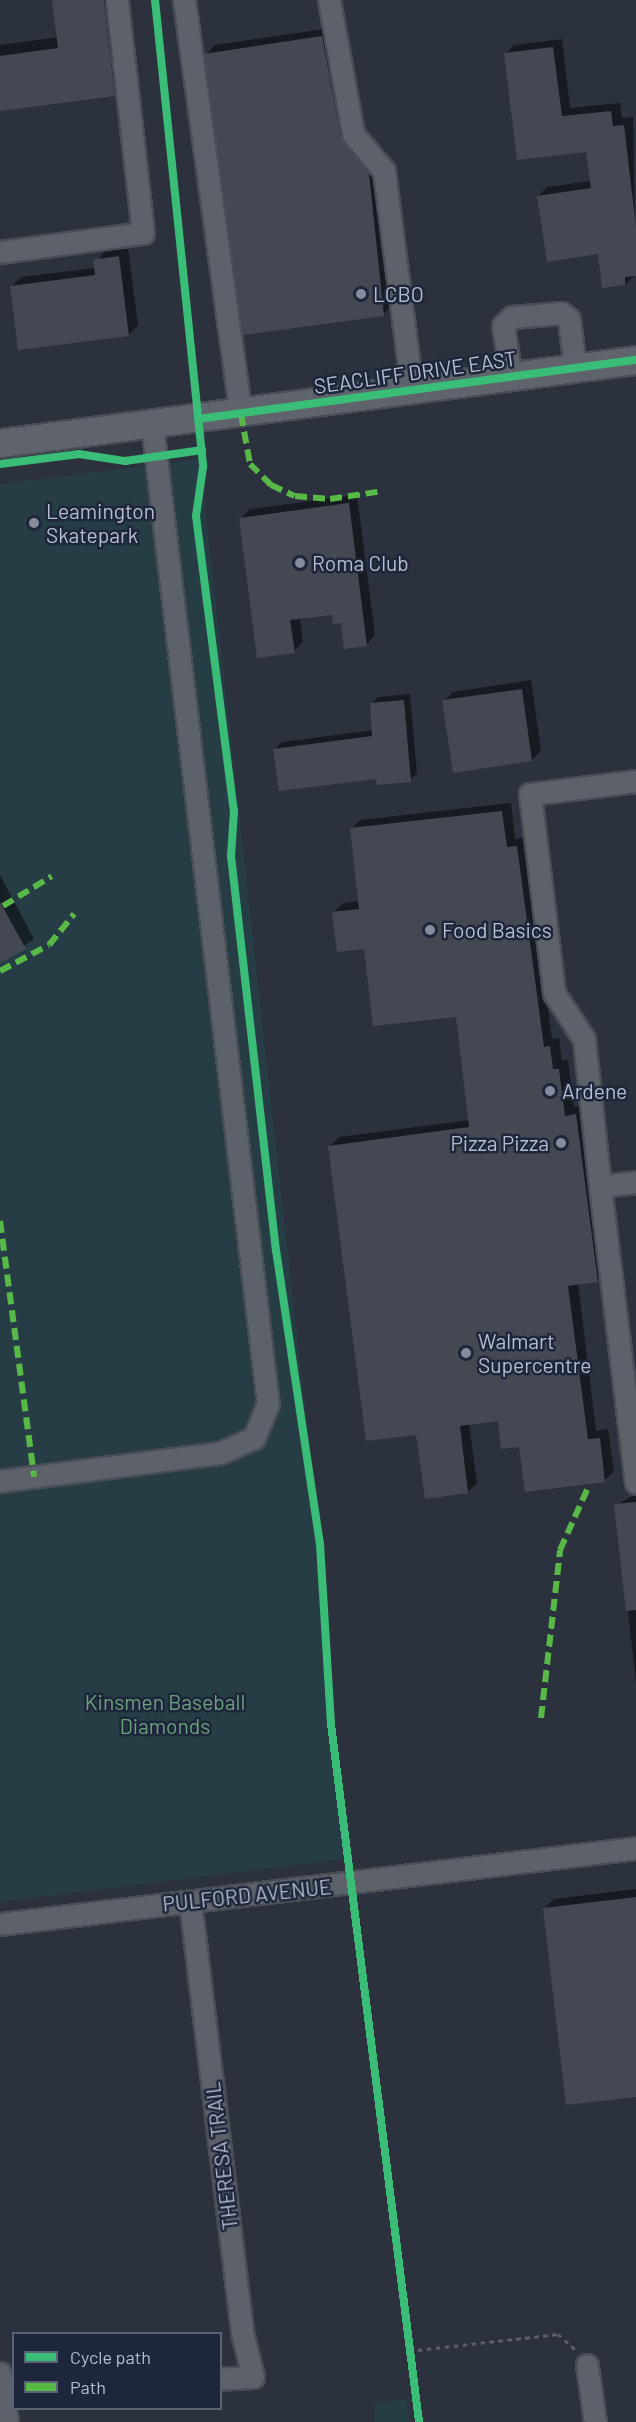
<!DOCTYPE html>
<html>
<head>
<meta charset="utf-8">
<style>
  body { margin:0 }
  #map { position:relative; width:636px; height:2422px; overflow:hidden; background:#2c323d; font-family:Barlow,sans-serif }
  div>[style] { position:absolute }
  .green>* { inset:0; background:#273d45 }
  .shadow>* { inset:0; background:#0007 }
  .building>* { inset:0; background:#444853 }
  .path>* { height:3px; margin-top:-1.5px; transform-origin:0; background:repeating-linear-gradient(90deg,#5a5f68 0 4.5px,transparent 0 9px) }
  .roads { filter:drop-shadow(2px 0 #494d56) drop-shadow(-2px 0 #494d56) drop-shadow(0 2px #494d56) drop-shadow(0 -2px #494d56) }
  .minor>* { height:21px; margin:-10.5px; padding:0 10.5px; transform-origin:10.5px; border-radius:10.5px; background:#5d616a }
  .major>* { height:27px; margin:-13.5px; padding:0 13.5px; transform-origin:13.5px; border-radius:13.5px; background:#5f636c }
  .quiet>* { height:6px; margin-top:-3px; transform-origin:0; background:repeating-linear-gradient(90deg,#58b947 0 12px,transparent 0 18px) }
  .cycleway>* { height:8px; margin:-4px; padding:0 4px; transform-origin:4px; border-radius:4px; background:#3abd76 }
  .dots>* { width:16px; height:16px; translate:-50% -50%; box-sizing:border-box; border:3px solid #1d263a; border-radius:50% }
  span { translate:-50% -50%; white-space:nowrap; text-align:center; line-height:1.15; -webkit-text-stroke:5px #1d263a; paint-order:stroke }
  .poi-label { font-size:21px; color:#b6bdce }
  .left { translate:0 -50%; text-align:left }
  .right { translate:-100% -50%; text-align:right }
  .street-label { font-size:21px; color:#b6bdce }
  .park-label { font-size:21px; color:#6ba17d }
  .legend { position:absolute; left:12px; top:2332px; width:210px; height:78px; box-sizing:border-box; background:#1d263a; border:2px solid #5a6275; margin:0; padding:8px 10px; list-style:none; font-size:18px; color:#b6bdce }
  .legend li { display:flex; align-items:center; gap:12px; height:30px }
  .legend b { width:30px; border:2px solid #5a6275 }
</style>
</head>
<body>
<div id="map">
  <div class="green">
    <div style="clip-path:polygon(200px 459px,320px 1544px,331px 1724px,350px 1858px,0 1902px,0 484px)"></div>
    <div style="clip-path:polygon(407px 2399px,410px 2422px,374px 2422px,375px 2403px)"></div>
  </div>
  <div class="shadow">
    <div style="clip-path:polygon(54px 0,118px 0,127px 82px,114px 95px,0 110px,0 45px,59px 37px)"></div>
    <div style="clip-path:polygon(331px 28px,349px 127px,377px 163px,393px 305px,384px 314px,206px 55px,215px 45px)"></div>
    <div style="clip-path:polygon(562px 39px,570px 108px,620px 103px,622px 118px,633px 117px,636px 275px,625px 284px,599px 252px,538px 196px,547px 187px,591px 181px,588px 150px,505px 54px,514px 45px)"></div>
    <div style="clip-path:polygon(128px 248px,138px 325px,129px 335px,12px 286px,21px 277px,95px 268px,104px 251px)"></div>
    <div style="clip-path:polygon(357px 495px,375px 635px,366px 645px,333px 614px,300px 618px,303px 642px,294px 651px,241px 518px,250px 509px)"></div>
    <div style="clip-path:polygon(531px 680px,541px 751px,532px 760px,444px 701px,453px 692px)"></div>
    <div style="clip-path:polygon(410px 694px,417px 773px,410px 780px,378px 777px,275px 749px,282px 742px,374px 730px,371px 704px,378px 697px)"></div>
    <div style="clip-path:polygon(511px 803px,515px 839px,526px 838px,552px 1039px,559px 1038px,562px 1061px,568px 1060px,574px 1107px,585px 1105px,606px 1271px,597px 1281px,578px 1283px,596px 1431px,608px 1429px,614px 1471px,605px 1480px,520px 1445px,499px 1419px,469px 1423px,477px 1483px,468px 1492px,418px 1433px,330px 1146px,339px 1137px,470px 1120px,457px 1015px,365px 947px,334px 912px,343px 903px,359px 901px,351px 829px,360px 820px)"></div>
    <div style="clip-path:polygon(0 875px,34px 939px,0 961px)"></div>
    <div style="clip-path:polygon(636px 1494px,636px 1683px,616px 1505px)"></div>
    <div style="clip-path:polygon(636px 1889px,636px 2095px,545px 1908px,554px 1899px)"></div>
  </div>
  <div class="building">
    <div style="clip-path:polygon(52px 0,104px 0,115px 96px,0 111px,0 56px,58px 48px)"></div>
    <div style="clip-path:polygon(322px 36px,341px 137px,369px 173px,384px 316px,243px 335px,204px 54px)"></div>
    <div style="clip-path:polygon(553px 47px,562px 116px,611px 111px,613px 126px,624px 125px,636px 227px,636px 276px,625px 277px,625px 285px,602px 288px,598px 254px,547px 262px,537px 196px,591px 188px,586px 152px,517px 160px,504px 53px)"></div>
    <div style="clip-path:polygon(119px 256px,129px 336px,18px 350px,10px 286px,95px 275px,93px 260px)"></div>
    <div style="clip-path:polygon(349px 503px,367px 646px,344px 649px,341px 623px,333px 624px,332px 615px,290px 620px,295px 653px,257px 658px,239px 518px)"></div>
    <div style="clip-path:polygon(522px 689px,532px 761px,453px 773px,442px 700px)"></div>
    <div style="clip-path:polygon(404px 700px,411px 782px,377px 785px,376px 779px,279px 791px,273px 749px,372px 736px,370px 703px)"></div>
    <div style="clip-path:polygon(502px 811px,507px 847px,517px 846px,544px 1047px,550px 1046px,553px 1069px,559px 1069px,565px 1116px,576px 1114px,598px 1282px,568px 1286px,588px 1439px,600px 1438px,605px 1482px,525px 1492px,519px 1447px,501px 1449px,498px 1421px,460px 1426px,468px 1493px,425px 1499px,416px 1435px,366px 1441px,328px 1146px,469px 1127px,456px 1017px,373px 1026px,364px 949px,337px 952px,332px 912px,359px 909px,350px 828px)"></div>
    <div style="clip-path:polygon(0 902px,26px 949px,0 963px)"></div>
    <div style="clip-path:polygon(636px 1502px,636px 1610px,626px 1611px,614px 1504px)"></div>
    <div style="clip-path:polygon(636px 1897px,636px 2097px,566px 2105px,543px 1908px)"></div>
  </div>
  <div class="path">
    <div style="left:409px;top:2351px;width:150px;rotate:-6.5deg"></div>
    <div style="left:558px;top:2334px;width:24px;rotate:42deg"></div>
  </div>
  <div class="roads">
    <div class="minor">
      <div style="left:184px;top:0;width:418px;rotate:82.2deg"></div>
      <div style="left:329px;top:0;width:136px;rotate:79.8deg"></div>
      <div style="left:353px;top:134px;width:48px;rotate:50deg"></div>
      <div style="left:384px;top:171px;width:220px;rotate:82.7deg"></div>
      <div style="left:0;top:252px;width:144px;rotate:-7.6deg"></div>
      <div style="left:143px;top:233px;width:234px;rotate:-96.4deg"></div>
      <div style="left:511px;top:377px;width:52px;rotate:-98.9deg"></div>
      <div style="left:503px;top:326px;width:13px;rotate:-45deg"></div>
      <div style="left:512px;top:317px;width:49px;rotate:-4.7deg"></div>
      <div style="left:561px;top:313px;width:10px;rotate:37deg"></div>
      <div style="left:569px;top:319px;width:49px;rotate:83deg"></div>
      <div style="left:636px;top:781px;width:107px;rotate:173deg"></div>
      <div style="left:530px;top:794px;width:200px;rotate:83.1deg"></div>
      <div style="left:554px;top:993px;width:55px;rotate:56.9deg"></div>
      <div style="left:584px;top:1039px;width:148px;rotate:83.8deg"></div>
      <div style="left:600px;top:1186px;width:36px;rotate:-6deg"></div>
      <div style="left:600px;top:1186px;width:299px;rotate:83.1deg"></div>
      <div style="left:0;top:1481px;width:222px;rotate:-7.3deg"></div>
      <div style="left:220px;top:1453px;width:37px;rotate:-24deg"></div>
      <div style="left:254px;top:1438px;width:37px;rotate:-68deg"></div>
      <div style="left:268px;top:1404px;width:987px;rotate:-96.75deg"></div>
      <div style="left:190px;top:1901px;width:438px;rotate:83.1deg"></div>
      <div style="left:243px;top:2336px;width:42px;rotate:76.3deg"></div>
      <div style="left:253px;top:2377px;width:33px;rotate:177deg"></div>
      <div style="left:0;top:1924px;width:641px;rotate:-6.81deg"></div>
      <div style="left:587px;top:2365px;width:58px;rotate:82deg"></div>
      <div style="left:0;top:2373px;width:49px;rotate:81.9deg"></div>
    </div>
    <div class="major">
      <div style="left:0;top:443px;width:641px;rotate:-7.44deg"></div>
    </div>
  </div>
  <div class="quiet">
    <div style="left:241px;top:414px;width:51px;rotate:79.8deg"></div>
    <div style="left:250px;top:464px;width:30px;rotate:45deg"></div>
    <div style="left:271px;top:485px;width:26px;rotate:25deg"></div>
    <div style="left:295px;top:496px;width:35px;rotate:5deg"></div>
    <div style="left:330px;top:499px;width:48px;rotate:-8.5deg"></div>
    <div style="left:3px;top:906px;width:57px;rotate:-31.5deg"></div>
    <div style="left:0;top:971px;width:55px;rotate:-28deg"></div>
    <div style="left:49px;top:945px;width:40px;rotate:-51deg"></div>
    <div style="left:0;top:1221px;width:258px;rotate:82.4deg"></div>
    <div style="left:541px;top:1718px;width:169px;rotate:-83.5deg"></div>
    <div style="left:560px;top:1550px;width:66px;rotate:-65.8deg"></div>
  </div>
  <div class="cycleway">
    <div style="left:155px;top:0;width:469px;rotate:84.1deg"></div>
    <div style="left:203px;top:467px;width:49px;rotate:98.1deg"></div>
    <div style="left:196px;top:516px;width:297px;rotate:82.7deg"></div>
    <div style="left:234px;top:811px;width:45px;rotate:93.8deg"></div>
    <div style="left:231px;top:856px;width:397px;rotate:83.5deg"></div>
    <div style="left:276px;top:1250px;width:297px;rotate:81.5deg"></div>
    <div style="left:320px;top:1544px;width:180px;rotate:86.5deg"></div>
    <div style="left:331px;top:1724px;width:704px;rotate:82.81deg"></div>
    <div style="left:198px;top:419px;width:442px;rotate:-7.7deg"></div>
    <div style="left:0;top:464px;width:80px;rotate:-7.2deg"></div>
    <div style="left:79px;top:454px;width:47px;rotate:8.7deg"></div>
    <div style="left:125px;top:461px;width:78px;rotate:-8.1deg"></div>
  </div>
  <div class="dots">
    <div style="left:361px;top:294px;background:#868c9b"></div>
    <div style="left:34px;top:523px;background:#868c9b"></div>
    <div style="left:300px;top:563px;background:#868c9b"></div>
    <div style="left:430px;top:930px;background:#868c9b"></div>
    <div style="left:550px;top:1091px;background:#868c9b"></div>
    <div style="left:561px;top:1143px;background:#868c9b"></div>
    <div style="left:466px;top:1353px;background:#868c9b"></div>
  </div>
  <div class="poi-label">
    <span class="left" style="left:373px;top:294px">LCBO</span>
    <span class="left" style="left:46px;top:523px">Leamington<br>Skatepark</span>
    <span class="left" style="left:312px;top:563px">Roma Club</span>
    <span class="left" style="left:442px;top:930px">Food Basics</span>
    <span class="left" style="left:562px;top:1091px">Ardene</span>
    <span class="right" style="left:549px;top:1143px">Pizza Pizza</span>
    <span class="left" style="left:478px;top:1353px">Walmart<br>Supercentre</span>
  </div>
  <div class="street-label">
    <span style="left:415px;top:372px;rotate:-8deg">SEACLIFF DRIVE EAST</span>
    <span style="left:247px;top:1895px;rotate:-6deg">PULFORD AVENUE</span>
    <span style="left:221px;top:2156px;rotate:-97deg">THERESA TRAIL</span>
  </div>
  <div class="park-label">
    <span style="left:165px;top:1714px">Kinsmen Baseball<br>Diamonds</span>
  </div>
  <ul class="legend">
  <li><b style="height:8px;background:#3abd76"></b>Cycle path</li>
  <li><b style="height:8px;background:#58b947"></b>Path</li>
  </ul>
</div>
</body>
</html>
